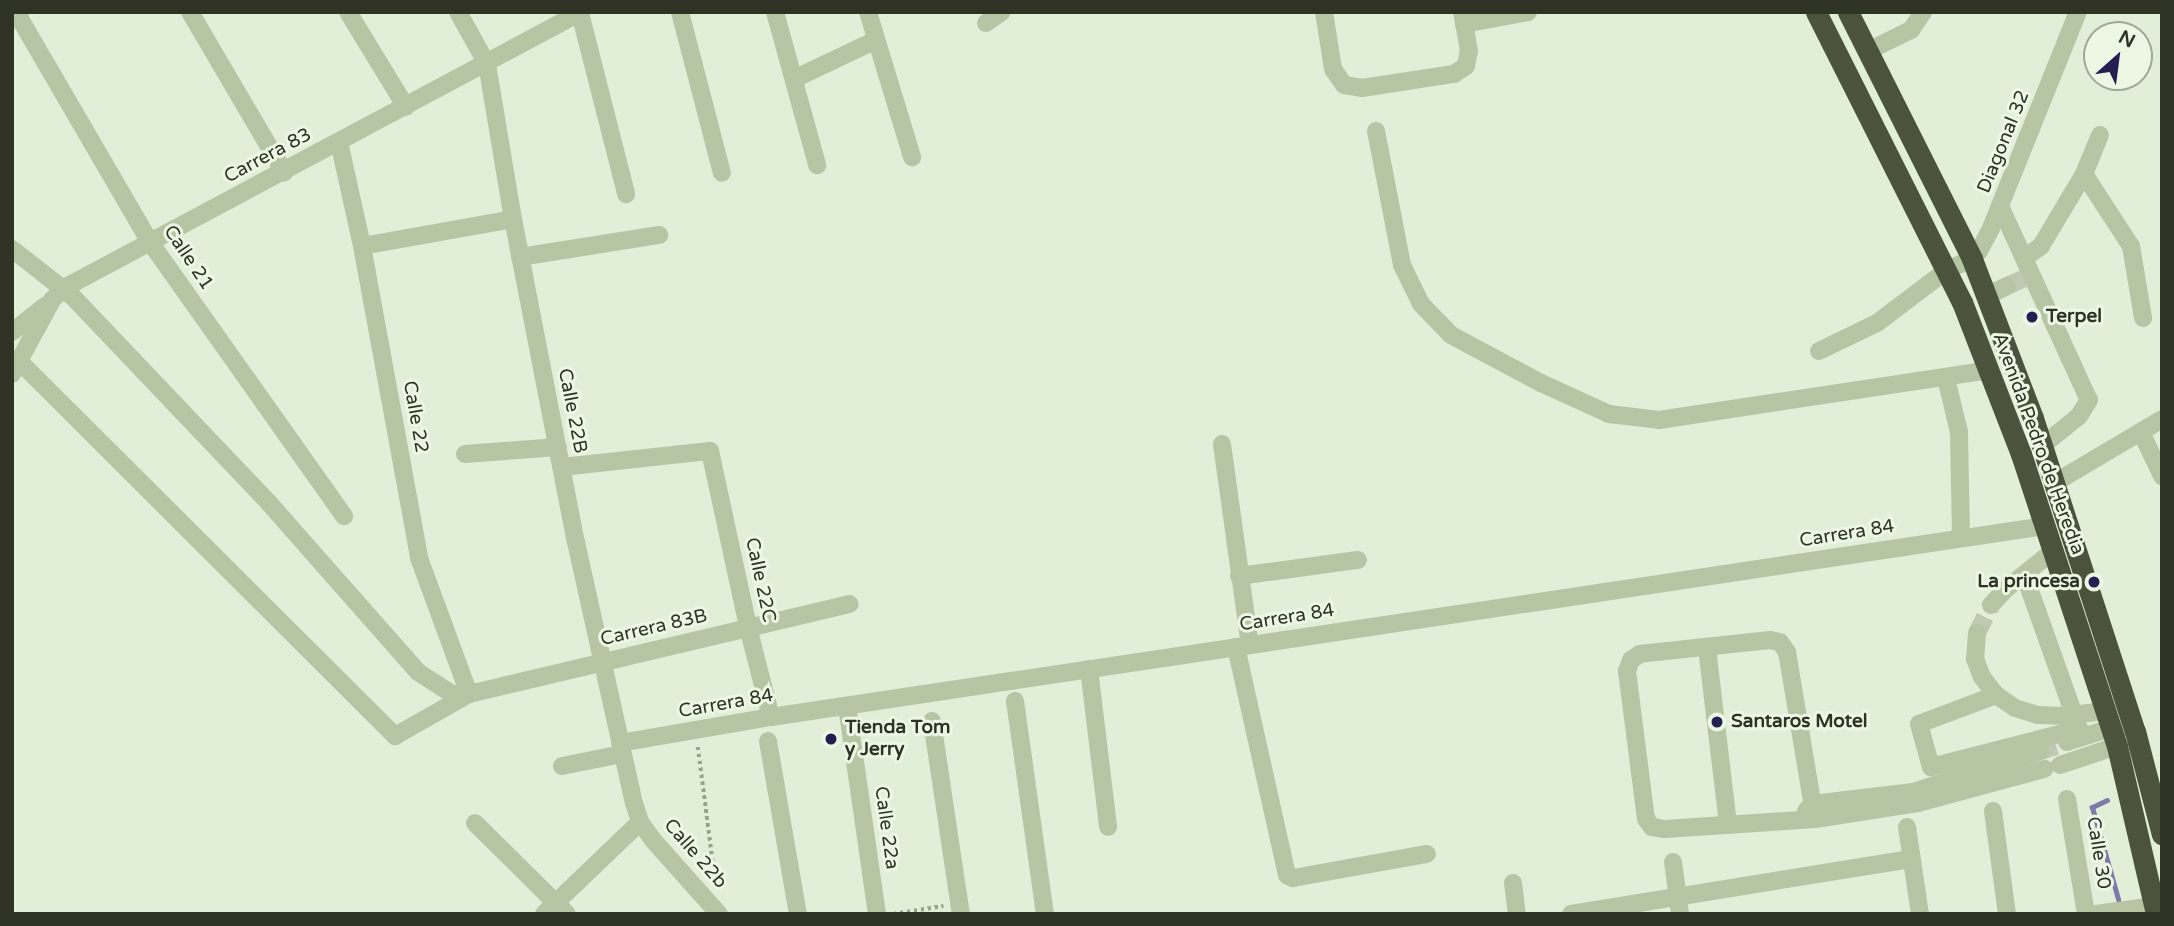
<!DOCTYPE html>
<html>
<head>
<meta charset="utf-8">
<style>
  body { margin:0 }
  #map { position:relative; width:2174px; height:926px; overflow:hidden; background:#e2efd8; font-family:"Varela Round",sans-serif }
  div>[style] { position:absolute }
  .stream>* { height:5px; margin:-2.5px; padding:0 2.5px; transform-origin:2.5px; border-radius:2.5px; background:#7d79aa }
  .minor-tunnel>* { height:18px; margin-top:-9px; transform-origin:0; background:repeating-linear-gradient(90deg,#bec9b4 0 18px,transparent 0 27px) }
  .path>* { height:3.5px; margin-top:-1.75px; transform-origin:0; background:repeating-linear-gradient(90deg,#96a585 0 3.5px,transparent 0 7px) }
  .minor>* { height:18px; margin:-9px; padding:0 9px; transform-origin:9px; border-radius:9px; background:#b6c6a5 }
  .highway>* { height:21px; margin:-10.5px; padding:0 10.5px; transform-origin:10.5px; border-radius:10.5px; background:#4b533d }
  .dots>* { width:19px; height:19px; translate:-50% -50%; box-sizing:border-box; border:4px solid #ecf7e4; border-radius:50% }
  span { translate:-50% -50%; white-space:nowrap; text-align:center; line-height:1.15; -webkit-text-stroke:6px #ecf7e4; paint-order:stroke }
  .street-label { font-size:19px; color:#2e3326 }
  .poi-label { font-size:19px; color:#2e3326; font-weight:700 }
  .left { translate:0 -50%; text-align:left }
  .right { translate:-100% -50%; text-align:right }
  .frame { position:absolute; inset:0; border:14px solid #2e3326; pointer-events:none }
  .north { position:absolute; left:2083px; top:21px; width:70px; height:70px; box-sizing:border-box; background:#ecf7e4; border:2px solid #a0a998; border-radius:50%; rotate:28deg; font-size:19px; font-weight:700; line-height:28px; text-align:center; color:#2e3326 }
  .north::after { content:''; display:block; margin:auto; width:24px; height:32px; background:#241e51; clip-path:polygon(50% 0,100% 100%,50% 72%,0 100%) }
</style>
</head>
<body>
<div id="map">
  <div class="stream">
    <div style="left:2107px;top:800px;width:17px;rotate:155deg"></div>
    <div style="left:2092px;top:807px;width:96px;rotate:74.2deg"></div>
  </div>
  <div class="minor-tunnel">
    <div style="left:2007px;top:286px;width:20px;rotate:-24deg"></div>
    <div style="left:1977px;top:633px;width:31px;rotate:-63deg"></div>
    <div style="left:2041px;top:751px;width:16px;rotate:-18deg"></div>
  </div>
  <div class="path">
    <div style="left:698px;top:747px;width:139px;rotate:82.6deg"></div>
    <div style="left:893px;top:914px;width:51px;rotate:-9.1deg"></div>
  </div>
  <div class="minor">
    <div style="left:16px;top:12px;width:266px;rotate:59.8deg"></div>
    <div style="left:150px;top:242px;width:336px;rotate:54.7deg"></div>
    <div style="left:190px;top:12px;width:186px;rotate:59.6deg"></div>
    <div style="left:348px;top:12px;width:111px;rotate:58.6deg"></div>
    <div style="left:458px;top:12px;width:60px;rotate:60.9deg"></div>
    <div style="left:487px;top:64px;width:157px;rotate:80.5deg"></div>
    <div style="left:513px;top:219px;width:329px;rotate:79deg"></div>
    <div style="left:576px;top:542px;width:267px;rotate:77.5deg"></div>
    <div style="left:634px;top:803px;width:20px;rotate:72deg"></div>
    <div style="left:640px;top:822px;width:22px;rotate:54deg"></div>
    <div style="left:653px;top:840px;width:99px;rotate:48.3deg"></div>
    <div style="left:680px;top:12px;width:166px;rotate:75.4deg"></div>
    <div style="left:775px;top:12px;width:159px;rotate:74.6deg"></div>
    <div style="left:868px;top:12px;width:152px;rotate:73.1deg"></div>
    <div style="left:1324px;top:12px;width:58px;rotate:81deg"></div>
    <div style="left:1333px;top:69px;width:19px;rotate:55deg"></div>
    <div style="left:1344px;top:85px;width:18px;rotate:9deg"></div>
    <div style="left:1362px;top:88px;width:93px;rotate:-8.7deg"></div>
    <div style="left:1454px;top:74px;width:14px;rotate:-34deg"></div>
    <div style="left:1466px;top:66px;width:15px;rotate:-79deg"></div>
    <div style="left:1469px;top:51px;width:40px;rotate:-100deg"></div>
    <div style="left:580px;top:13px;width:187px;rotate:75.7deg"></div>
    <div style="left:986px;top:23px;width:19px;rotate:-35deg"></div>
    <div style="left:1464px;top:24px;width:65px;rotate:-10.6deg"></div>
    <div style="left:1868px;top:51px;width:48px;rotate:-26deg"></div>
    <div style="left:1911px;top:30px;width:22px;rotate:-56deg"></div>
    <div style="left:794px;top:79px;width:91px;rotate:-25.4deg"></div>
    <div style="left:1376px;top:131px;width:136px;rotate:79deg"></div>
    <div style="left:1402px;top:265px;width:43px;rotate:64deg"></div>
    <div style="left:1421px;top:304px;width:43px;rotate:45.9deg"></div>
    <div style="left:1451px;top:335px;width:102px;rotate:28.1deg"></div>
    <div style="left:1541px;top:383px;width:75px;rotate:24.5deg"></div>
    <div style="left:1609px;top:414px;width:50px;rotate:6.8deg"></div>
    <div style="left:1659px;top:420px;width:334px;rotate:-8.6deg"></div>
    <div style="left:339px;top:142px;width:107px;rotate:77.5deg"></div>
    <div style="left:362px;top:246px;width:317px;rotate:79.6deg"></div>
    <div style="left:419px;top:558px;width:145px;rotate:69.8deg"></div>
    <div style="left:2084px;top:174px;width:86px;rotate:56.9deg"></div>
    <div style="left:2131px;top:246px;width:73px;rotate:80.5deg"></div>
    <div style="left:2000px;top:206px;width:213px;rotate:65.4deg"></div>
    <div style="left:2089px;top:400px;width:19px;rotate:122deg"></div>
    <div style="left:2079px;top:416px;width:46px;rotate:141.1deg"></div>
    <div style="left:362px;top:246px;width:153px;rotate:-10.1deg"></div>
    <div style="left:12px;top:249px;width:76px;rotate:38.1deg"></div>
    <div style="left:72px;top:296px;width:286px;rotate:46.4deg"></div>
    <div style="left:269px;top:503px;width:225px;rotate:48.6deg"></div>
    <div style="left:418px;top:672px;width:40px;rotate:32.9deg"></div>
    <div style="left:452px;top:694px;width:17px"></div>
    <div style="left:469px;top:694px;width:391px;rotate:-13.3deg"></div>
    <div style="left:520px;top:257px;width:141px;rotate:-9deg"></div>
    <div style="left:2026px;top:257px;width:19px;rotate:-36deg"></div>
    <div style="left:2041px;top:246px;width:84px;rotate:-59.2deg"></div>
    <div style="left:2084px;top:174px;width:42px;rotate:-67.7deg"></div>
    <div style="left:1986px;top:296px;width:23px;rotate:-25deg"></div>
    <div style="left:12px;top:332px;width:42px;rotate:-38.2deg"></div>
    <div style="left:1819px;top:351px;width:64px;rotate:-25.8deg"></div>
    <div style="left:1877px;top:323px;width:88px;rotate:-37.1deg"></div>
    <div style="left:1947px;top:270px;width:27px;rotate:-24deg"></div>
    <div style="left:1972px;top:259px;width:11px;rotate:-49deg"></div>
    <div style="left:1979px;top:251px;width:26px;rotate:-62deg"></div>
    <div style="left:1991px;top:228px;width:233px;rotate:-68.1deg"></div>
    <div style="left:20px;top:362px;width:530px;rotate:44.92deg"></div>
    <div style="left:395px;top:736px;width:85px;rotate:-29.6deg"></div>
    <div style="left:12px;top:374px;width:84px;rotate:-61.6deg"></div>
    <div style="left:52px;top:300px;width:17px;rotate:-45deg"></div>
    <div style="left:64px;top:288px;width:586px;rotate:-28.1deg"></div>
    <div style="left:1946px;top:378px;width:56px;rotate:76.5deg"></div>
    <div style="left:1959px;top:432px;width:106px;rotate:88.9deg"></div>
    <div style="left:2141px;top:432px;width:49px;rotate:64.5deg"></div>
    <div style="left:1222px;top:444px;width:203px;rotate:82.1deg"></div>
    <div style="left:465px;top:454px;width:93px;rotate:-4.3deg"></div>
    <div style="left:562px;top:467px;width:149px;rotate:-6.2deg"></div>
    <div style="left:710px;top:451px;width:180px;rotate:77.8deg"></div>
    <div style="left:748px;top:627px;width:93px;rotate:75.7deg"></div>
    <div style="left:2056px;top:482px;width:123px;rotate:-30.7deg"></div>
    <div style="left:1239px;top:576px;width:120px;rotate:-7.7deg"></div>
    <div style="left:1991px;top:605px;width:23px;rotate:-47deg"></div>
    <div style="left:2007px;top:588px;width:59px;rotate:-38.8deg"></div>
    <div style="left:1977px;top:633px;width:26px;rotate:94deg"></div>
    <div style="left:1975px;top:659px;width:19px;rotate:69deg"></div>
    <div style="left:1982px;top:677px;width:23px;rotate:52deg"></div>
    <div style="left:1996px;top:695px;width:23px;rotate:34deg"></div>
    <div style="left:2015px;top:708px;width:24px;rotate:17deg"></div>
    <div style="left:2038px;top:715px;width:25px;rotate:2deg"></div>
    <div style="left:2063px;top:716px;width:42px;rotate:-6.8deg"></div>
    <div style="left:1236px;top:647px;width:234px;rotate:77.4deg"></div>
    <div style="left:1287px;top:875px;width:7px;rotate:27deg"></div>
    <div style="left:1293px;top:878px;width:136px;rotate:-10.2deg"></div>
    <div style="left:1707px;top:648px;width:178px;rotate:83.2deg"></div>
    <div style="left:1089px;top:669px;width:159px;rotate:83.1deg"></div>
    <div style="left:1996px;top:695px;width:82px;rotate:159.4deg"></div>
    <div style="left:1919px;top:724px;width:45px;rotate:74.4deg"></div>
    <div style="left:1931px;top:767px;width:153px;rotate:-14.4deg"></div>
    <div style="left:2079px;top:729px;width:164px;rotate:-109.5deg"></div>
    <div style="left:1015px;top:701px;width:215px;rotate:82deg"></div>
    <div style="left:847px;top:706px;width:210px;rotate:81.8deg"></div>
    <div style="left:932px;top:721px;width:195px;rotate:81.5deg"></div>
    <div style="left:768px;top:741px;width:176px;rotate:80.2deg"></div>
    <div style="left:2067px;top:742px;width:46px;rotate:-17.7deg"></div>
    <div style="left:620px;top:743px;width:153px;rotate:-9.8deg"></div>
    <div style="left:771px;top:717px;width:1288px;rotate:-8.53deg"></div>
    <div style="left:2060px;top:765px;width:60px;rotate:-18.4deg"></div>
    <div style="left:562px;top:766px;width:61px;rotate:-11.3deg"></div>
    <div style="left:2067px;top:799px;width:117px;rotate:80.6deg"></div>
    <div style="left:1806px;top:811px;width:9px;rotate:-49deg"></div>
    <div style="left:1812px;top:804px;width:102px;rotate:-6.8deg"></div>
    <div style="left:1913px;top:792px;width:134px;rotate:-17.8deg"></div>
    <div style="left:1993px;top:811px;width:104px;rotate:82.3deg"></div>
    <div style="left:1815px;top:819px;width:169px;rotate:-99.5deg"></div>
    <div style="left:1787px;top:652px;width:12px;rotate:-125deg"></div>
    <div style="left:1780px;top:642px;width:10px;rotate:-169deg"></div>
    <div style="left:1770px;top:640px;width:131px;rotate:173.9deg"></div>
    <div style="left:1640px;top:654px;width:11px;rotate:146deg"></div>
    <div style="left:1631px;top:660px;width:12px;rotate:110deg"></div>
    <div style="left:1627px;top:671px;width:149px;rotate:82.7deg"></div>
    <div style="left:1646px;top:819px;width:10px;rotate:53deg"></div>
    <div style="left:1652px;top:827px;width:13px;rotate:9deg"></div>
    <div style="left:1665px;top:829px;width:150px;rotate:-3.8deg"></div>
    <div style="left:1815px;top:819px;width:104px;rotate:-8.8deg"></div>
    <div style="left:1918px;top:803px;width:131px;rotate:-15.1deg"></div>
    <div style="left:475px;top:823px;width:129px;rotate:44.7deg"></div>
    <div style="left:1907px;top:827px;width:88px;rotate:81.5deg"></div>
    <div style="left:1673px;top:862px;width:52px;rotate:82.3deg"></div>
    <div style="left:1513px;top:883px;width:31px;rotate:83deg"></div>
    <div style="left:544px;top:914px;width:133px;rotate:-43.8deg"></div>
    <div style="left:1571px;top:914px;width:344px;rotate:-9.2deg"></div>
    <div style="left:2096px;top:914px;width:59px;rotate:-7.9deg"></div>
  </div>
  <div class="highway">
    <div style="left:1816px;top:12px;width:325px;rotate:63.3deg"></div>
    <div style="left:1962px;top:302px;width:163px;rotate:68.8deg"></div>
    <div style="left:2021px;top:454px;width:307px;rotate:71.8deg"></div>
    <div style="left:2117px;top:746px;width:172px;rotate:76.9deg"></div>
    <div style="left:1848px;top:12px;width:276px;rotate:63.3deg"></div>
    <div style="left:1972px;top:259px;width:170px;rotate:69deg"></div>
    <div style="left:2033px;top:418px;width:329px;rotate:72deg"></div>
    <div style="left:2135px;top:731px;width:107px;rotate:75.4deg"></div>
  </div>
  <div class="dots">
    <div style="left:2032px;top:317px;background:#241e51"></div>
    <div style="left:2094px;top:582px;background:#241e51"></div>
    <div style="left:1717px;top:722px;background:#241e51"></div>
    <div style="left:831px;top:739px;background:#241e51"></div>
  </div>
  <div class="street-label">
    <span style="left:2004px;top:142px;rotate:-68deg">Diagonal 32</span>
    <span style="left:268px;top:156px;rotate:-28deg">Carrera 83</span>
    <span style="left:188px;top:258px;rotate:56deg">Calle 21</span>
    <span style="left:572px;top:411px;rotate:79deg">Calle 22B</span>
    <span style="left:415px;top:417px;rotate:80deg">Calle 22</span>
    <span style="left:2038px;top:444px;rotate:70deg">Avenida Pedro de Heredia</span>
    <span style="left:1847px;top:534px;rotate:-9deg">Carrera 84</span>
    <span style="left:760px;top:580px;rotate:78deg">Calle 22C</span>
    <span style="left:1287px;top:618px;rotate:-9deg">Carrera 84</span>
    <span style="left:654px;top:628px;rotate:-13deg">Carrera 83B</span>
    <span style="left:726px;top:704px;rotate:-10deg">Carrera 84</span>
    <span style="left:886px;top:828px;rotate:82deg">Calle 22a</span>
    <span style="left:2098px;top:853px;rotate:81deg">Calle 30</span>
    <span style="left:695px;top:854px;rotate:49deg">Calle 22b</span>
  </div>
  <div class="poi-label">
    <span class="left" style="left:2046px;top:317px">Terpel</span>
    <span class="right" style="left:2080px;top:582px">La princesa</span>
    <span class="left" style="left:1731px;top:722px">Santaros Motel</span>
    <span class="left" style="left:845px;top:739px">Tienda Tom<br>y Jerry</span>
  </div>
  <div class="frame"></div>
  <div class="north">N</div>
</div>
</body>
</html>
